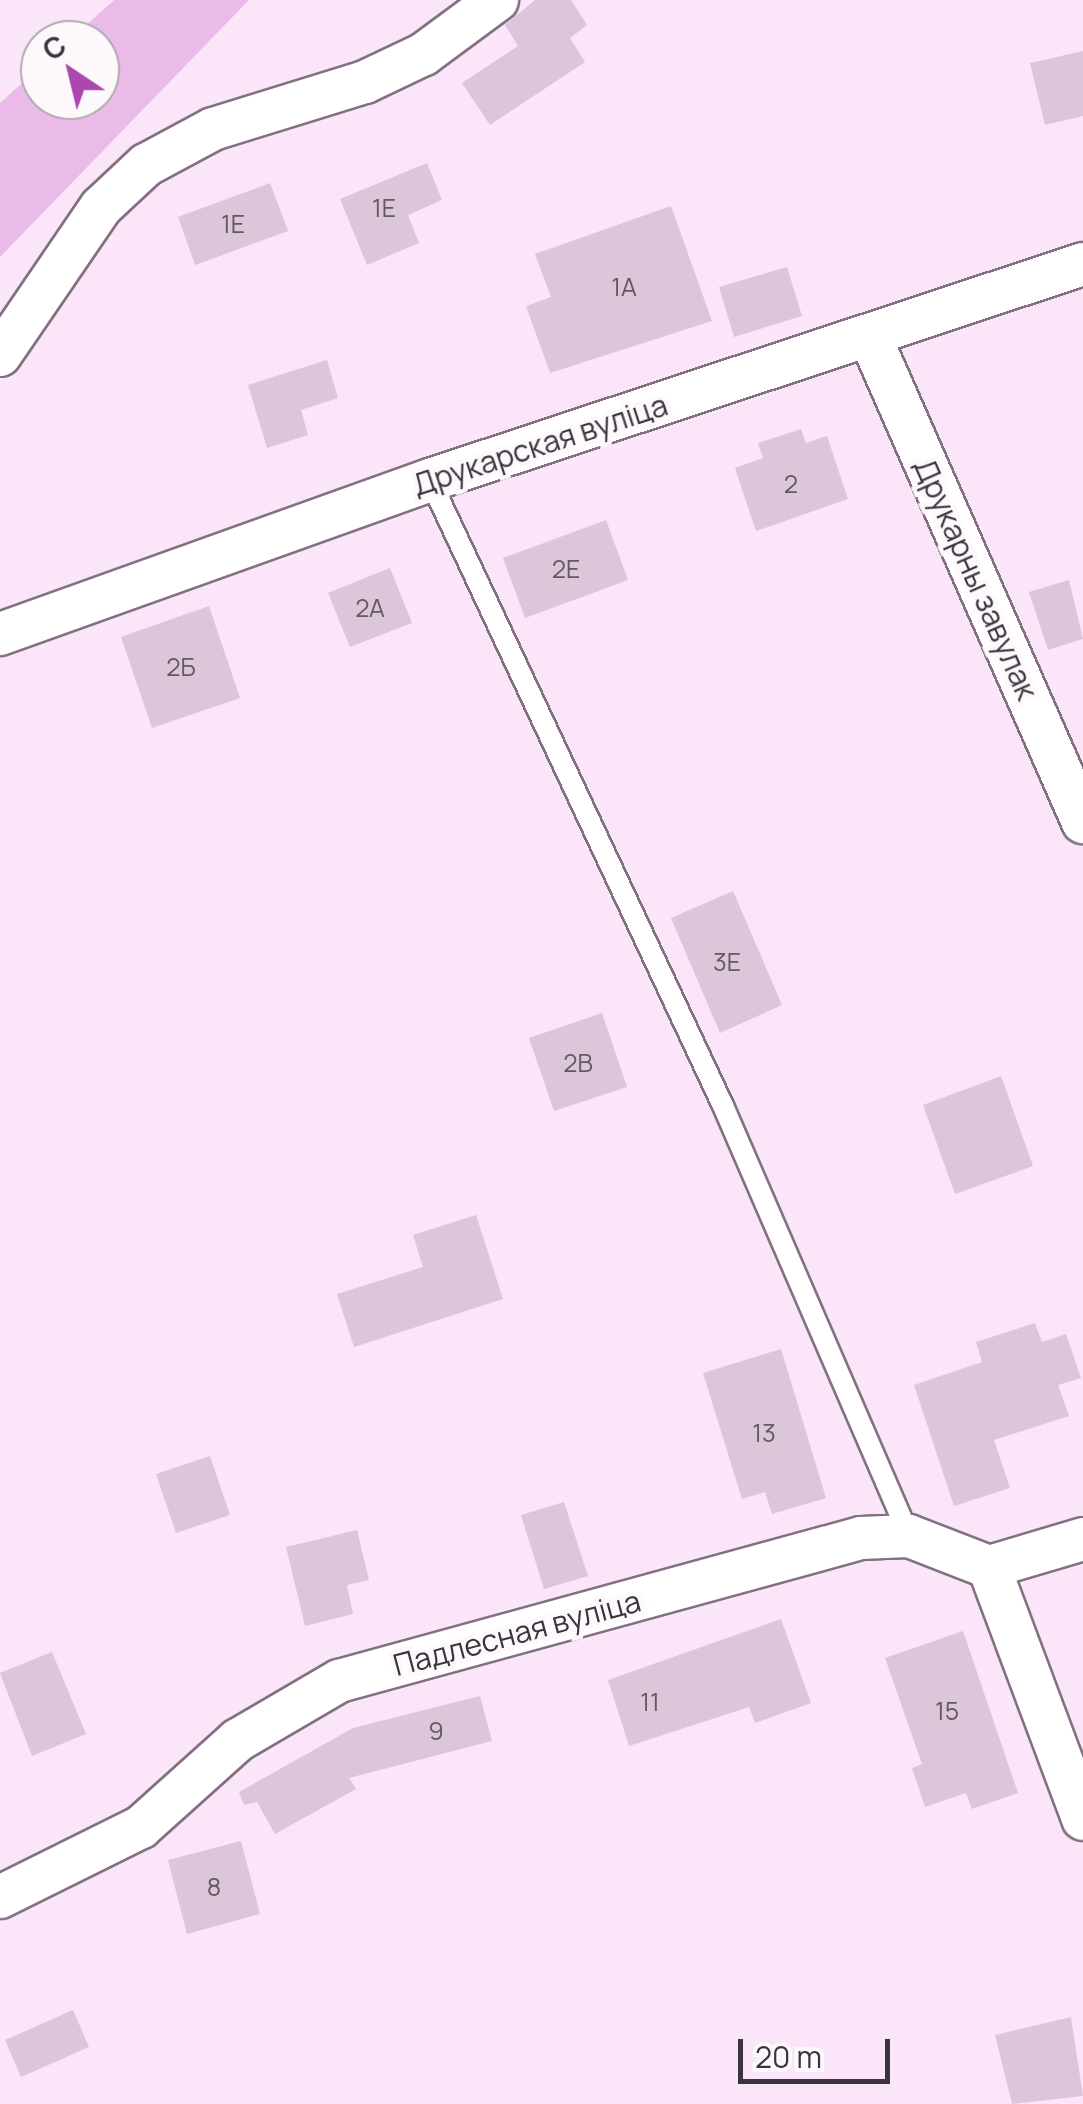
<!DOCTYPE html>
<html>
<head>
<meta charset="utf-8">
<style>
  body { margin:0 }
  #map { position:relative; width:1083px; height:2104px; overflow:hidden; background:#fae5f9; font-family:Manrope,sans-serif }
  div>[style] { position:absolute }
  .green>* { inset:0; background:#eabae9 }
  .building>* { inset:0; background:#dbc6da }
  .roads { filter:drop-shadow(2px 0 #837082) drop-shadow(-2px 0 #837082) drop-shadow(0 2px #837082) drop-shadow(0 -2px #837082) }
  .lane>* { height:20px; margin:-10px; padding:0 10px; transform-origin:10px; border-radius:10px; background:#fff }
  .street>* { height:42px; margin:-21px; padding:0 21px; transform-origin:21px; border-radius:21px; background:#fff }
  span { translate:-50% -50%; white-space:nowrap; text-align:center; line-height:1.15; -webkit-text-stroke:9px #fdf8fc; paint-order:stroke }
  .number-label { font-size:25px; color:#645864 }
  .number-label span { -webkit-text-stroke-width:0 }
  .street-label { font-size:30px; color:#3c343c }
  .north { position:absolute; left:20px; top:20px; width:100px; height:100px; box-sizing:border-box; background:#fdf8fc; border:2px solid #b0aaaf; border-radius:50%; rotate:325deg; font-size:28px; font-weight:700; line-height:40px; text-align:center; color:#3c343c }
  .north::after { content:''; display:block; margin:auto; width:35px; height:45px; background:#ab47ad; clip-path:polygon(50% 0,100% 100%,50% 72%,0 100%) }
  .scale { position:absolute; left:738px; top:2039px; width:152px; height:45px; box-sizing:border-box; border:5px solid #3c343c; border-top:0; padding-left:12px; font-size:30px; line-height:35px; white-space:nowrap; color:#3c343c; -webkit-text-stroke:8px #fdf8fc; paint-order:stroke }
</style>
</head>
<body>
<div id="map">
  <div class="green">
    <div style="clip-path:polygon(114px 0,249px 0,0 257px,0 103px,40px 67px,40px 100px,100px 100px,100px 40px,70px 40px)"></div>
  </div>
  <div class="building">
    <div style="clip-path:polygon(535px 0,571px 0,587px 25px,570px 38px,585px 62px,490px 125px,462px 83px,518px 46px,505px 25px)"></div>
    <div style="clip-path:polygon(1083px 51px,1083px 116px,1045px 125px,1030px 63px)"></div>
    <div style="clip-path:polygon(427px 163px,442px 200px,408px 215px,419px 243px,367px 265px,340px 199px)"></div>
    <div style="clip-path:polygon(270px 183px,288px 231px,195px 265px,178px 217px)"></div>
    <div style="clip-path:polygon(671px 206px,712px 321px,550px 373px,526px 306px,551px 297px,535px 254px)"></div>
    <div style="clip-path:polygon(787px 267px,802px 316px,734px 337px,719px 287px)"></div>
    <div style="clip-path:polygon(327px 360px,338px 398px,301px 410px,308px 435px,267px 448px,248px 385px)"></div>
    <div style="clip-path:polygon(801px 429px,806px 443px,827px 436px,848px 499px,756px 531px,735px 468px,763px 458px,758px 443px)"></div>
    <div style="clip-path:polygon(606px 520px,628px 580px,525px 618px,503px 558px)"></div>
    <div style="clip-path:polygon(390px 568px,412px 623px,350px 647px,328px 593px)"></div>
    <div style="clip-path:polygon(1069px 580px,1083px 639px,1048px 650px,1029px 592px)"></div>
    <div style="clip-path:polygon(209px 606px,240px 698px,152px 728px,121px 637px)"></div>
    <div style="clip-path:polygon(733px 891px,782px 1005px,720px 1033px,671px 918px)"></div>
    <div style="clip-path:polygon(602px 1013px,627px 1087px,554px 1111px,529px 1038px)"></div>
    <div style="clip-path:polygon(1001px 1076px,1033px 1166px,955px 1194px,923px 1105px)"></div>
    <div style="clip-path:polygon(476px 1215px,503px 1299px,354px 1347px,337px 1294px,423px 1267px,413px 1235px)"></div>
    <div style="clip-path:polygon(1035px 1323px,1042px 1342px,1066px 1334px,1081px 1378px,1058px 1385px,1069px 1416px,994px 1440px,1010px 1488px,954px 1506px,914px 1385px,982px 1362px,976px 1342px)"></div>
    <div style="clip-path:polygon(781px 1349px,826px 1498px,772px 1514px,765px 1492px,742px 1499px,703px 1373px)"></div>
    <div style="clip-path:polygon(210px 1456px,230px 1515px,176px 1533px,156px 1474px)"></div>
    <div style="clip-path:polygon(564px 1502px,588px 1576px,544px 1589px,521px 1515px)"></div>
    <div style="clip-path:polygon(357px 1530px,369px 1580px,347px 1585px,353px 1614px,305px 1626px,286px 1547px)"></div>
    <div style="clip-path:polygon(781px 1619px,811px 1703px,755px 1723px,749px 1707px,629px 1746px,608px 1680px)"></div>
    <div style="clip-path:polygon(963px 1631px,1018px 1793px,972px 1809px,966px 1793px,925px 1807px,912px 1768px,922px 1764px,885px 1658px)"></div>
    <div style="clip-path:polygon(52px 1652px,86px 1734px,32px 1756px,0 1673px)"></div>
    <div style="clip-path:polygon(480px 1696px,492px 1741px,349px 1778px,356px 1789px,275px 1834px,257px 1802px,244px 1805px,239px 1792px,353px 1728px)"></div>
    <div style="clip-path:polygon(241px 1841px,260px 1914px,187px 1934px,168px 1860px)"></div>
    <div style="clip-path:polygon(73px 2010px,89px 2047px,21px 2077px,5px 2040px)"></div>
    <div style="clip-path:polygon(1071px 2017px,1083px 2096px,1012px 2104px,995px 2035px)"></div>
  </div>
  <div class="roads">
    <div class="lane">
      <div style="left:430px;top:480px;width:693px;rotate:64.91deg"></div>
      <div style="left:724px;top:1108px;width:466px;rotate:66.6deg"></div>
    </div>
    <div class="street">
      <div style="left:870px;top:337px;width:530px;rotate:66.29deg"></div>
      <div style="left:0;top:355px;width:179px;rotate:-55.7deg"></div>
      <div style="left:101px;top:207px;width:62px;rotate:-43deg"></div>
      <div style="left:146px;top:165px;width:76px;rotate:-28.2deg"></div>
      <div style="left:213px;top:129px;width:159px;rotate:-17.2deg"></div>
      <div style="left:365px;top:82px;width:65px;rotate:-25.4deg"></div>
      <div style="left:424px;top:54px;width:91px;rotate:-36.5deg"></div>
      <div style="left:0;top:634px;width:457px;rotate:-19.7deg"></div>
      <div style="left:430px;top:480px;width:688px;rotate:-18.3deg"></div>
      <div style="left:989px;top:1567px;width:269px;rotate:69.5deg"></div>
      <div style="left:0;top:1897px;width:157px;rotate:-26.4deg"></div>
      <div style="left:141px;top:1827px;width:130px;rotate:-41.9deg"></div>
      <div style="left:238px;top:1740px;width:117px;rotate:-30.3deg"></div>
      <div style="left:339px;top:1681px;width:541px;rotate:-15.32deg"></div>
      <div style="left:861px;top:1538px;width:48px;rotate:-2.4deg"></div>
      <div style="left:909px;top:1536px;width:86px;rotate:21.2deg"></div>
      <div style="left:989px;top:1567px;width:98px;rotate:-16.6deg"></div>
    </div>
  </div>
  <div class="number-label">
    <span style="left:384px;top:208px">1Е</span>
    <span style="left:233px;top:224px">1Е</span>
    <span style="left:624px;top:287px">1А</span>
    <span style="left:791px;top:484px">2</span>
    <span style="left:566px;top:569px">2Е</span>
    <span style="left:370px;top:608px">2А</span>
    <span style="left:181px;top:667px">2Б</span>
    <span style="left:727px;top:962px">3Е</span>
    <span style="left:578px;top:1063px">2В</span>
    <span style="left:764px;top:1433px">13</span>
    <span style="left:650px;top:1702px">11</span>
    <span style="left:947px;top:1711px">15</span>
    <span style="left:436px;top:1731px">9</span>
    <span style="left:214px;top:1887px">8</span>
  </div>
  <div class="street-label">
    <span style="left:540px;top:445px;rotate:-18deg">Друкарская вуліца</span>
    <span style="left:976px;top:579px;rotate:66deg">Друкарны завулак</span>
    <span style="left:517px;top:1633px;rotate:-15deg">Падлесная вуліца</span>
  </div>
  <div class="north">С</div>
  <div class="scale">20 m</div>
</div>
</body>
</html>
